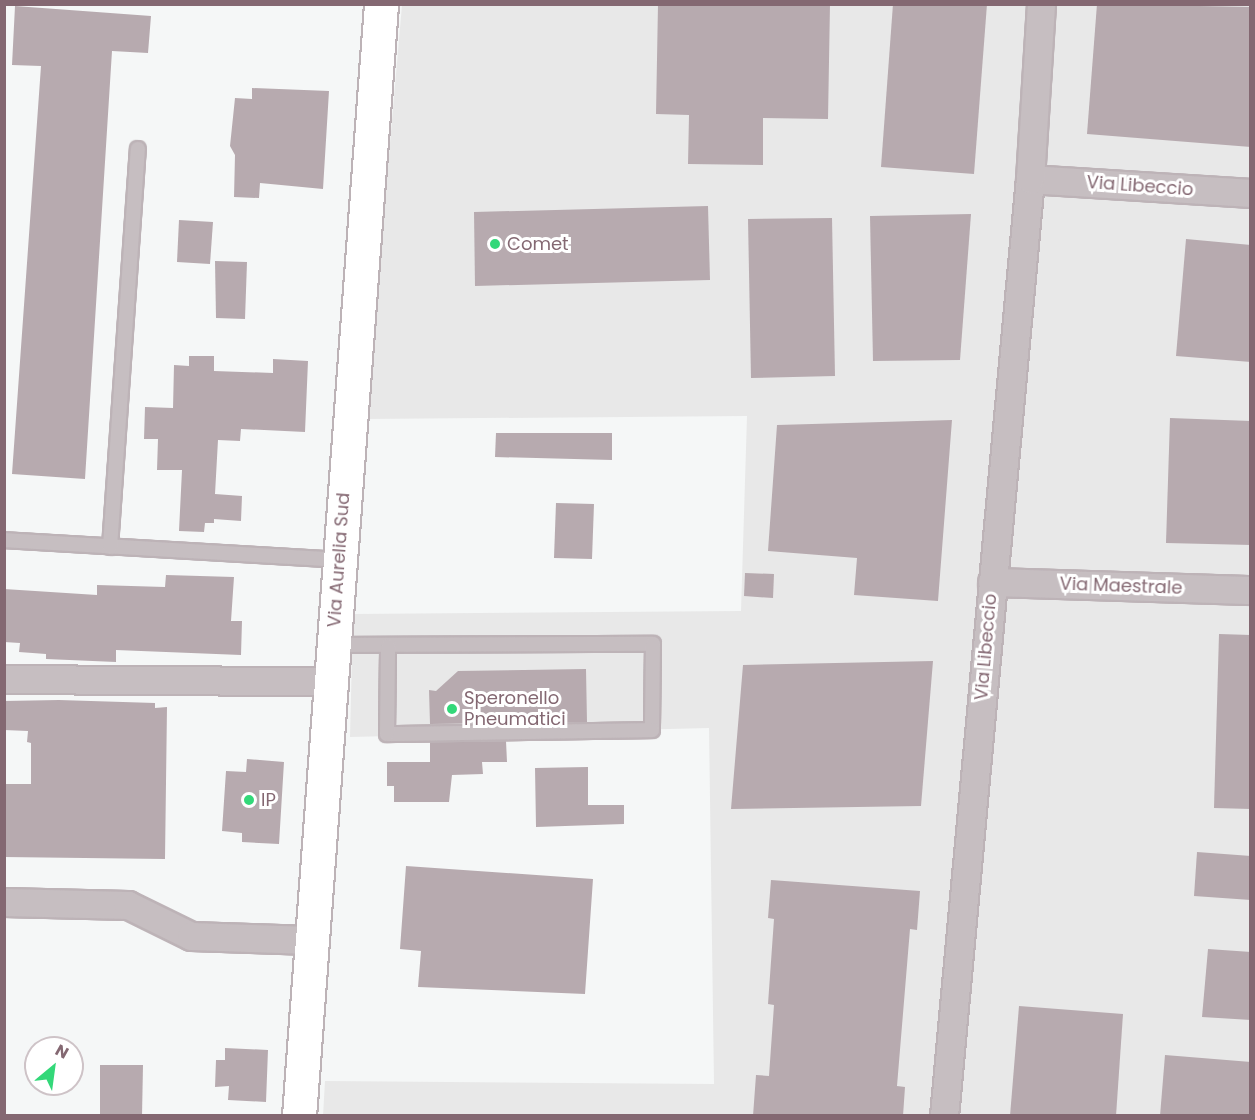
<!DOCTYPE html>
<html>
<head>
<meta charset="utf-8">
<style>
  body { margin:0 }
  #map { position:relative; width:1255px; height:1120px; overflow:hidden; background:#f5f7f7; font-family:Poppins,sans-serif }
  div>[style] { position:absolute }
  .built>* { inset:0; background:#e8e8e8 }
  .building>* { inset:0; background:#b7aaaf }
  .roads { filter:drop-shadow(2px 0 #bdb3b7) drop-shadow(-2px 0 #bdb3b7) drop-shadow(0 2px #bdb3b7) drop-shadow(0 -2px #bdb3b7) }
  .service>* { height:14px; margin:-7px; padding:0 7px; transform-origin:7px; border-radius:7px; background:#c6bec1 }
  .minor>* { height:27px; margin:-13.5px; padding:0 13.5px; transform-origin:13.5px; border-radius:13.5px; background:#c6bec1 }
  .secondary>* { height:33px; margin:-16.5px; padding:0 16.5px; transform-origin:16.5px; border-radius:16.5px; background:#fff }
  .dots>* { width:16px; height:16px; translate:-50% -50%; box-sizing:border-box; border:3px solid #fff; border-radius:50% }
  span { translate:-50% -50%; white-space:nowrap; text-align:center; line-height:1.15; -webkit-text-stroke:6px #fff; paint-order:stroke }
  .street-label { font-size:18px; color:#846872 }
  .poi-label { font-size:18px; color:#846872 }
  .left { translate:0 -50%; text-align:left }
  .frame { position:absolute; inset:0; border:6px solid #846872; pointer-events:none }
  .north { position:absolute; left:24px; top:1036px; width:60px; height:60px; box-sizing:border-box; background:#fff; border:2px solid #cec3c7; border-radius:50%; rotate:29deg; font-size:16px; font-weight:700; line-height:24px; text-align:center; color:#846872 }
  .north::after { content:''; display:block; margin:auto; width:21px; height:27px; background:#33d879; clip-path:polygon(50% 0,100% 100%,50% 72%,0 100%) }
</style>
</head>
<body>
<div id="map">
  <div class="built">
    <div style="clip-path:polygon(402px 5px,1250px 5px,1250px 1115px,323px 1116px,325px 1081px,714px 1084px,709px 728px,350px 737px,353px 614px,741px 611px,747px 416px,366px 419px)"></div>
  </div>
  <div class="building">
    <div style="clip-path:polygon(658px 4px,830px 4px,828px 119px,763px 118px,763px 165px,688px 164px,689px 115px,656px 114px)"></div>
    <div style="clip-path:polygon(893px 4px,987px 4px,974px 174px,881px 167px)"></div>
    <div style="clip-path:polygon(1097px 4px,1251px 7px,1251px 147px,1087px 134px)"></div>
    <div style="clip-path:polygon(15px 6px,151px 16px,148px 53px,112px 51px,85px 479px,12px 474px,41px 66px,12px 65px)"></div>
    <div style="clip-path:polygon(252px 88px,329px 91px,323px 189px,260px 183px,259px 198px,234px 197px,235px 155px,230px 146px,235px 98px,252px 99px)"></div>
    <div style="clip-path:polygon(708px 206px,710px 280px,475px 286px,474px 212px)"></div>
    <div style="clip-path:polygon(971px 214px,960px 360px,873px 361px,870px 216px)"></div>
    <div style="clip-path:polygon(832px 218px,835px 376px,751px 378px,748px 219px)"></div>
    <div style="clip-path:polygon(179px 220px,213px 222px,210px 264px,177px 262px)"></div>
    <div style="clip-path:polygon(1186px 239px,1251px 245px,1251px 362px,1176px 356px)"></div>
    <div style="clip-path:polygon(215px 261px,247px 262px,245px 319px,216px 318px)"></div>
    <div style="clip-path:polygon(189px 356px,214px 356px,214px 371px,273px 373px,273px 359px,308px 361px,305px 432px,241px 429px,240px 441px,218px 440px,215px 494px,242px 496px,241px 521px,214px 519px,214px 523px,205px 523px,204px 532px,179px 531px,182px 470px,157px 470px,158px 439px,144px 439px,145px 407px,173px 408px,174px 365px,189px 366px)"></div>
    <div style="clip-path:polygon(1170px 418px,1251px 421px,1251px 545px,1166px 543px)"></div>
    <div style="clip-path:polygon(952px 420px,938px 601px,854px 595px,857px 558px,768px 551px,777px 425px)"></div>
    <div style="clip-path:polygon(496px 433px,612px 433px,612px 460px,495px 457px)"></div>
    <div style="clip-path:polygon(556px 503px,594px 504px,592px 559px,554px 558px)"></div>
    <div style="clip-path:polygon(745px 573px,774px 574px,773px 598px,744px 596px)"></div>
    <div style="clip-path:polygon(166px 575px,234px 577px,231px 621px,242px 621px,241px 655px,116px 650px,116px 662px,46px 659px,46px 654px,19px 652px,20px 643px,4px 642px,4px 589px,97px 595px,97px 585px,165px 587px)"></div>
    <div style="clip-path:polygon(1219px 634px,1251px 635px,1251px 809px,1214px 808px)"></div>
    <div style="clip-path:polygon(933px 661px,921px 806px,731px 809px,743px 665px)"></div>
    <div style="clip-path:polygon(586px 669px,587px 722px,430px 724px,429px 690px,436px 691px,458px 671px)"></div>
    <div style="clip-path:polygon(59px 700px,155px 703px,155px 708px,167px 707px,165px 859px,4px 857px,4px 784px,31px 784px,31px 743px,27px 742px,28px 731px,4px 730px,4px 701px)"></div>
    <div style="clip-path:polygon(506px 741px,507px 762px,482px 762px,483px 774px,452px 775px,449px 802px,394px 802px,394px 786px,387px 786px,387px 762px,430px 762px,430px 742px)"></div>
    <div style="clip-path:polygon(247px 759px,284px 762px,279px 844px,242px 842px,242px 833px,222px 831px,226px 771px,246px 772px)"></div>
    <div style="clip-path:polygon(588px 767px,588px 805px,624px 805px,624px 824px,536px 827px,535px 768px)"></div>
    <div style="clip-path:polygon(1197px 852px,1251px 856px,1251px 900px,1194px 896px)"></div>
    <div style="clip-path:polygon(406px 866px,593px 879px,585px 994px,418px 987px,421px 951px,400px 949px)"></div>
    <div style="clip-path:polygon(771px 880px,920px 891px,917px 930px,910px 929px,897px 1086px,905px 1087px,903px 1116px,753px 1116px,756px 1075px,769px 1076px,774px 1005px,768px 1004px,774px 919px,768px 918px)"></div>
    <div style="clip-path:polygon(1208px 949px,1251px 952px,1251px 1020px,1202px 1017px)"></div>
    <div style="clip-path:polygon(1019px 1006px,1123px 1014px,1116px 1116px,1010px 1116px)"></div>
    <div style="clip-path:polygon(225px 1048px,268px 1050px,266px 1102px,228px 1100px,229px 1086px,215px 1087px,216px 1060px,225px 1060px)"></div>
    <div style="clip-path:polygon(1165px 1055px,1251px 1062px,1251px 1116px,1160px 1116px)"></div>
    <div style="clip-path:polygon(100px 1065px,143px 1065px,142px 1116px,100px 1116px)"></div>
  </div>
  <div class="roads">
    <div class="service">
      <div style="left:4px;top:540px;width:336px;rotate:3.4deg"></div>
      <div style="left:110px;top:547px;width:399px;rotate:-86deg"></div>
      <div style="left:333px;top:645px;width:320px;rotate:-0.2deg"></div>
      <div style="left:653px;top:644px;width:86px;rotate:90.7deg"></div>
      <div style="left:652px;top:730px;width:265px;rotate:179.1deg"></div>
      <div style="left:387px;top:734px;width:88px;rotate:-89.3deg"></div>
    </div>
    <div class="minor">
      <div style="left:1030px;top:179px;width:220px;rotate:3.6deg"></div>
      <div style="left:992px;top:582px;width:258px;rotate:1.8deg"></div>
      <div style="left:4px;top:679px;width:327px;rotate:0.4deg"></div>
      <div style="left:4px;top:902px;width:124px;rotate:1.4deg"></div>
      <div style="left:128px;top:905px;width:70px;rotate:26.2deg"></div>
      <div style="left:191px;top:936px;width:119px;rotate:1.9deg"></div>
      <div style="left:944px;top:1116px;width:941px;rotate:-84.76deg"></div>
      <div style="left:1030px;top:179px;width:175px;rotate:-86.4deg"></div>
    </div>
    <div class="secondary">
      <div style="left:299px;top:1116px;width:1115px;rotate:-85.78deg"></div>
    </div>
  </div>
  <div class="dots">
    <div style="left:495px;top:244px;background:#33d879"></div>
    <div style="left:452px;top:709px;background:#33d879"></div>
    <div style="left:249px;top:800px;background:#33d879"></div>
  </div>
  <div class="street-label">
    <span style="left:1140px;top:186px;rotate:4deg">Via Libeccio</span>
    <span style="left:339px;top:560px;rotate:-86deg">Via Aurelia Sud</span>
    <span style="left:1121px;top:586px;rotate:2deg">Via Maestrale</span>
    <span style="left:986px;top:647px;rotate:-85deg">Via Libeccio</span>
  </div>
  <div class="poi-label">
    <span class="left" style="left:507px;top:244px">Comet</span>
    <span class="left" style="left:464px;top:709px">Speronello<br>Pneumatici</span>
    <span class="left" style="left:261px;top:800px">IP</span>
  </div>
  <div class="frame"></div>
  <div class="north">N</div>
</div>
</body>
</html>
